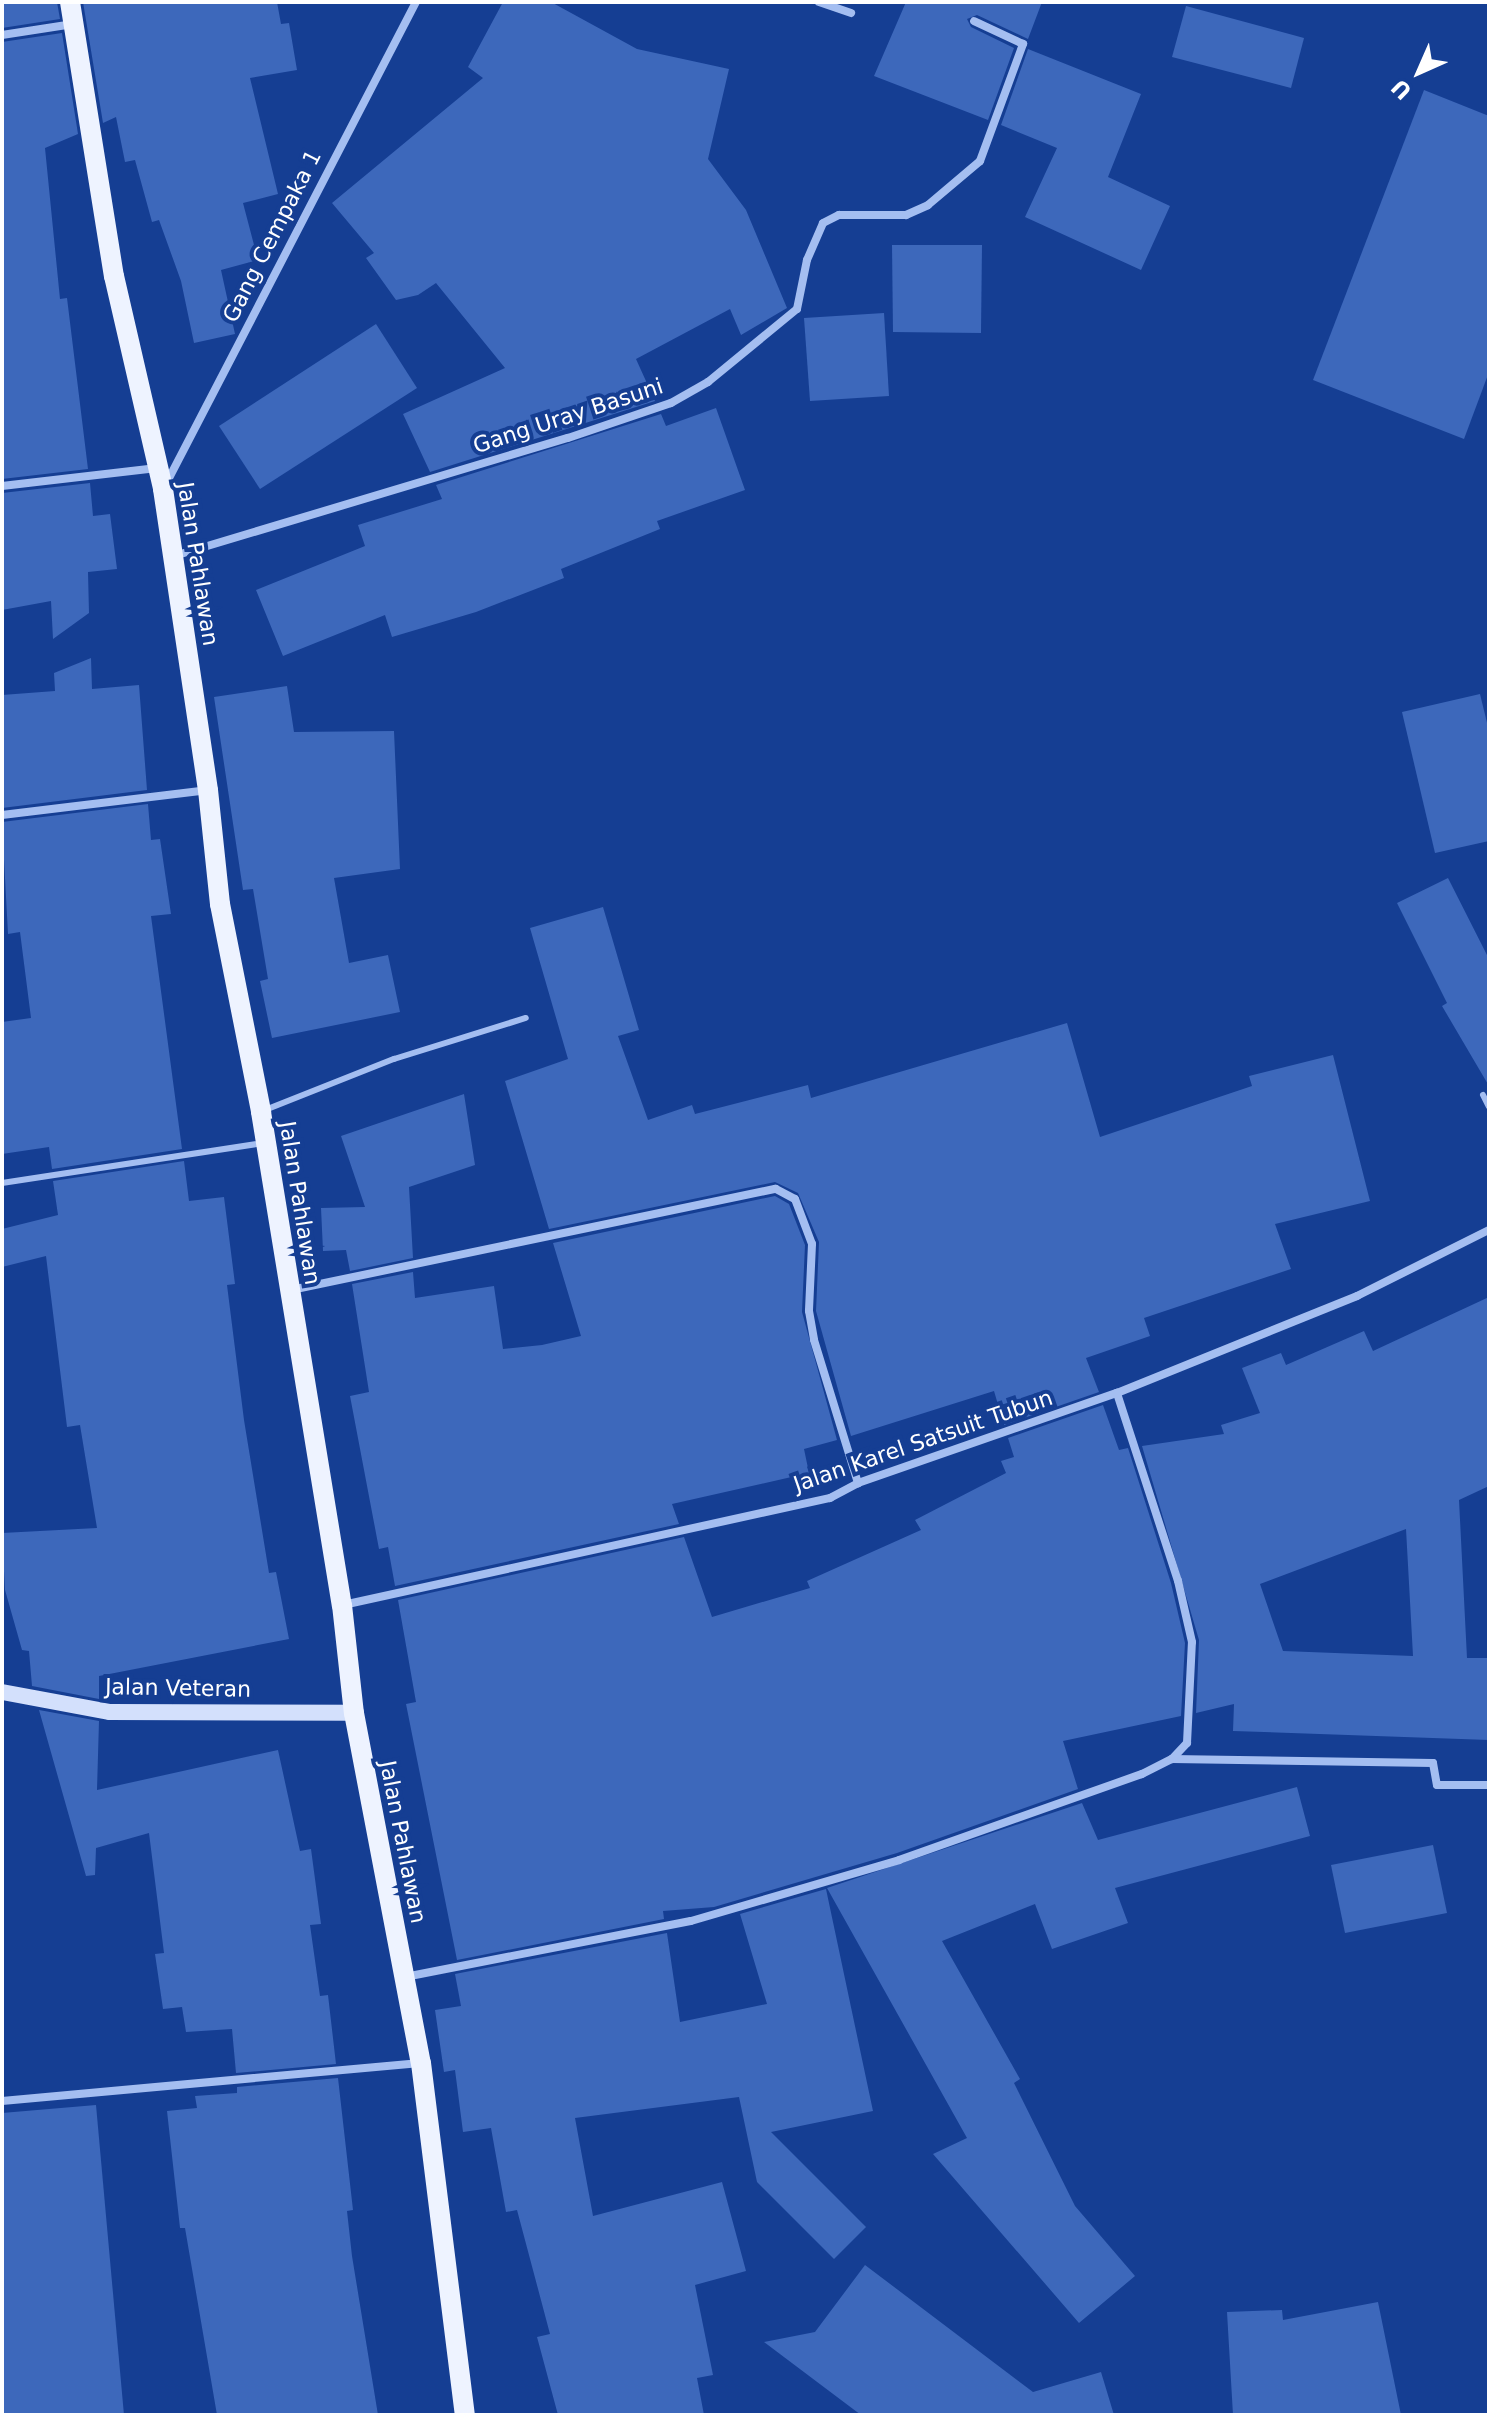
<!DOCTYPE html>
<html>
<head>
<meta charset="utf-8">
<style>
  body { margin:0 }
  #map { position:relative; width:1491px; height:2417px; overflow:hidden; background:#153e93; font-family:"DejaVu Sans",sans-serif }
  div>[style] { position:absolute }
  .building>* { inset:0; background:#3d68bb }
  .lane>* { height:6px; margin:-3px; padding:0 3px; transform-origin:3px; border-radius:3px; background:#a4bef1 }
  .street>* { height:8px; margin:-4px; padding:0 4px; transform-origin:4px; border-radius:4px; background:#a4bef1 }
  .secondary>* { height:16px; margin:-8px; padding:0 8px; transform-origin:8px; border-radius:8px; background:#d3e0fc }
  .primary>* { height:20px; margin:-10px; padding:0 10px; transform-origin:10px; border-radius:10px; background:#eef3ff }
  span { translate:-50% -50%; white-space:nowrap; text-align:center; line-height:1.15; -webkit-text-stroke:8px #153e93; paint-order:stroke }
  .street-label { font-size:22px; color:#fff }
  .frame { position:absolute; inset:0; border:4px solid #fff; pointer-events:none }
  .north { position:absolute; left:1379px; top:32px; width:80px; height:80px; -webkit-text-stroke:6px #153e93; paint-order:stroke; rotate:225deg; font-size:22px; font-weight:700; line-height:32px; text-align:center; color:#fff }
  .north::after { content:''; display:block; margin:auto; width:28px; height:36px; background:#fff; clip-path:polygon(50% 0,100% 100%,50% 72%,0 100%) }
</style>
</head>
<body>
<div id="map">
  <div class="building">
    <div style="clip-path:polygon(2px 2px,57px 2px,60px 19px,2px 28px)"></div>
    <div style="clip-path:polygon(83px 2px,277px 2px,281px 24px,289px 23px,297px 70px,250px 78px,278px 194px,243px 203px,258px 260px,221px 270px,235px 334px,194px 343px,181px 281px,159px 220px,152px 222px,135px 160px,125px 162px,116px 117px,103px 123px)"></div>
    <div style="clip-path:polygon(503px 2px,551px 2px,637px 49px,729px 69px,708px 159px,746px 210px,787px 308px,741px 335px,730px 309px,636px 359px,655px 401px,430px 472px,403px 414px,505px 368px,436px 283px,418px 295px,396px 300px,366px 258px,374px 253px,332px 203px,483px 78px,468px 67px)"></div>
    <div style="clip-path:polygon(906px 2px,1042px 2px,1028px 39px,977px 15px,967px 19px,971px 27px,1014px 48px,988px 120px,874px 76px)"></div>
    <div style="clip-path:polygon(1186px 6px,1304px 38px,1291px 88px,1172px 57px)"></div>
    <div style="clip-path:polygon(62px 33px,78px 134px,45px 148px,60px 299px,67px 298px,88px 469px,2px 479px,2px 42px)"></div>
    <div style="clip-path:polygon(1028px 49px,1141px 94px,1108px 177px,1170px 206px,1141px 270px,1025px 217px,1057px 148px,1001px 125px)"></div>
    <div style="clip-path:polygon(1424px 90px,1489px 116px,1489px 372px,1464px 439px,1313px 380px)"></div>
    <div style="clip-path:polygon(892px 245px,982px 245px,981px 333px,893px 332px)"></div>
    <div style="clip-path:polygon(884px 313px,889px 396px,810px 401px,804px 318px)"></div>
    <div style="clip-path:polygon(376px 324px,417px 388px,260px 489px,219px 426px)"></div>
    <div style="clip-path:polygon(716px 408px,745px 490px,657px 521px,660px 529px,561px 569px,564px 578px,476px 612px,392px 637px,385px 615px,283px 656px,256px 590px,365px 546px,358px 525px,442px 499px,436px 485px,661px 414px,666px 426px)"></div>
    <div style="clip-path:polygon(90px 483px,93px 516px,110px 514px,117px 569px,88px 572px,89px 613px,53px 639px,51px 601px,2px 610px,2px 493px)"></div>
    <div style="clip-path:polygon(91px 658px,92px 689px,139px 685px,147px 790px,2px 808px,2px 695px,55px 691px,54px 673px)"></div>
    <div style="clip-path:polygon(287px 686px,294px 732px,394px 731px,400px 869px,334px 878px,349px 963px,388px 955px,400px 1012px,272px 1038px,260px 981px,268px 979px,253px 889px,243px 890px,214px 697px)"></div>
    <div style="clip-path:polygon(1480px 694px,1489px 731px,1489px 841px,1435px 853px,1402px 712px)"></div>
    <div style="clip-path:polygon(148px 804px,151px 840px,160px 839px,171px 914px,151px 916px,182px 1149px,52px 1169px,49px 1147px,2px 1154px,2px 1022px,31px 1018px,20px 932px,8px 934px,2px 822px)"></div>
    <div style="clip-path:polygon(1448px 878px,1489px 959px,1489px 1086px,1442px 1006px,1447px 1003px,1397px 903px)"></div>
    <div style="clip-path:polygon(603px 907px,639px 1030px,618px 1036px,648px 1120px,692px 1105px,695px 1114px,808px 1085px,811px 1098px,1067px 1023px,1100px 1137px,1252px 1086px,1249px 1076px,1333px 1055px,1370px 1201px,1275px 1224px,1291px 1269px,1144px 1318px,1150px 1336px,1086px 1358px,1099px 1392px,1004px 1425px,994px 1391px,851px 1436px,816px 1311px,819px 1242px,798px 1193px,775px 1182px,549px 1229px,505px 1081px,568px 1059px,530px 928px)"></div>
    <div style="clip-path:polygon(464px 1094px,475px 1165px,409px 1187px,413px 1258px,350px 1271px,346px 1250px,323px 1251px,321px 1208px,365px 1207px,341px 1136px)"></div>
    <div style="clip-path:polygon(184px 1161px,189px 1201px,224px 1197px,235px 1284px,227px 1285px,244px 1420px,269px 1573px,276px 1572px,289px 1639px,99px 1676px,99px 1699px,32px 1686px,29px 1651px,22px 1650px,5px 1590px,2px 1533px,97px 1528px,80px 1425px,67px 1427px,46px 1256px,2px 1267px,2px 1229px,58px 1215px,53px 1181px)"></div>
    <div style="clip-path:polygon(775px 1196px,789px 1204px,805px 1245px,802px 1312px,837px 1440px,804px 1449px,809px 1473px,672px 1504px,679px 1524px,395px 1586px,388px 1547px,379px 1549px,350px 1396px,369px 1392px,352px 1284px,413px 1272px,415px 1298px,494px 1286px,503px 1349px,542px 1345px,581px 1336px,553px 1243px)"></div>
    <div style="clip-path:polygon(evenodd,1489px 1297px,1489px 1486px,1459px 1500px,1467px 1658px,1489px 1658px,1489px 1740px,1233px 1731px,1234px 1704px,1196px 1713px,1199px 1640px,1142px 1446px,1224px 1434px,1221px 1425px,1260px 1413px,1242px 1368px,1281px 1353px,1286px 1365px,1364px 1331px,1373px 1351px,1489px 1297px,1406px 1529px,1413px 1656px,1283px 1651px,1260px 1584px,1406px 1529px)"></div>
    <div style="clip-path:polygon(1103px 1405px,1119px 1450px,1128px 1448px,1171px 1583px,1185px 1643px,1181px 1716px,1063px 1741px,1078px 1789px,897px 1853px,714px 1907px,663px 1911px,664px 1919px,457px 1960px,406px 1704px,416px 1702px,398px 1600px,684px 1537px,712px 1617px,810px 1588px,807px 1581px,921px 1530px,915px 1520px,1006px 1473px,1001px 1461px,1014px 1457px,1008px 1438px)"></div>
    <div style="clip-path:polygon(39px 1710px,99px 1721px,97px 1790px,278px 1750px,300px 1851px,311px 1849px,321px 1924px,310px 1925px,320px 1996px,328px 1995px,336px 2064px,236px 2073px,232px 2029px,186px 2032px,182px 2007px,163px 2009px,155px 1954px,164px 1953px,149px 1833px,96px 1848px,95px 1875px,86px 1876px)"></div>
    <div style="clip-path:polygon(1297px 1787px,1310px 1836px,1115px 1888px,1128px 1923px,1052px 1949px,1035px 1904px,942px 1941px,1020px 2079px,1014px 2083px,1075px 2206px,1135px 2276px,1079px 2323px,933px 2154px,967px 2138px,827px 1888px,1082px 1803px,1098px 1840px)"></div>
    <div style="clip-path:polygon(1433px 1845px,1447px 1913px,1345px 1933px,1331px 1865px)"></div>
    <div style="clip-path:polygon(826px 1889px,873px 2111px,771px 2132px,866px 2227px,834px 2259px,757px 2182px,739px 2097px,575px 2118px,593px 2216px,722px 2182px,746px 2271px,695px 2285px,713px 2375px,697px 2378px,704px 2415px,558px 2415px,537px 2337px,550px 2334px,517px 2210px,506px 2212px,491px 2128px,463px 2132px,455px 2070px,444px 2072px,435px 2010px,461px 2006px,455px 1974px,667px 1933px,680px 2022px,767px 2004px,740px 1914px)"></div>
    <div style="clip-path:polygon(338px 2078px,353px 2210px,347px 2211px,352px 2256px,378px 2415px,217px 2415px,185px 2228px,180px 2228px,167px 2111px,197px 2108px,195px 2096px,237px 2093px,237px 2087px)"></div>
    <div style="clip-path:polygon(96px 2105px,124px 2415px,2px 2415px,2px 2113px)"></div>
    <div style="clip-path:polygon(865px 2265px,1033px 2392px,1101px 2372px,1114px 2415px,861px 2415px,764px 2342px,815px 2332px)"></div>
    <div style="clip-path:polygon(1378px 2302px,1401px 2415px,1233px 2415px,1227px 2312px,1282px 2310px,1283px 2320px)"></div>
  </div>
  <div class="lane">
    <div style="left:1483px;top:1095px;width:13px;rotate:63deg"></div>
    <div style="left:265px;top:1110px;width:139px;rotate:-21.6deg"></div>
    <div style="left:394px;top:1059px;width:138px;rotate:-17.3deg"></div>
    <div style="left:2px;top:1183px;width:264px;rotate:-8.7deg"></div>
  </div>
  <div class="street">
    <div style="left:819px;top:2px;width:34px;rotate:19deg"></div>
    <div style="left:2px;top:35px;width:72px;rotate:-8.8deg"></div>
    <div style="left:167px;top:482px;width:541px;rotate:-62.58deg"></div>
    <div style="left:2px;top:486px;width:156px;rotate:-6.6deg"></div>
    <div style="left:174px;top:556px;width:411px;rotate:-16.7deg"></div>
    <div style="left:568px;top:438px;width:109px;rotate:-18.8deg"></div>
    <div style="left:671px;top:403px;width:43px;rotate:-29.6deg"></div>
    <div style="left:708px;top:382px;width:115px;rotate:-39.4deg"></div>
    <div style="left:797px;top:309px;width:50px;rotate:-78.5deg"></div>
    <div style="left:807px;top:260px;width:40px;rotate:-66.6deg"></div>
    <div style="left:823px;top:223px;width:18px;rotate:-27deg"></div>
    <div style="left:839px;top:215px;width:67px"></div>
    <div style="left:906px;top:215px;width:24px;rotate:-24deg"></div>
    <div style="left:928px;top:205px;width:68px;rotate:-40.2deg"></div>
    <div style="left:980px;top:161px;width:125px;rotate:-69.8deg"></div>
    <div style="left:1023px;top:44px;width:54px;rotate:-154.9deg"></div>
    <div style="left:2px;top:815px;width:208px;rotate:-6.9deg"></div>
    <div style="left:291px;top:1290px;width:495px;rotate:-11.8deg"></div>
    <div style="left:776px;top:1189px;width:21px;rotate:28deg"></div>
    <div style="left:795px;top:1199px;width:48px;rotate:69.3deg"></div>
    <div style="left:812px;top:1244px;width:67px;rotate:92.6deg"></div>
    <div style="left:809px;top:1311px;width:29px;rotate:80deg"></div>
    <div style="left:814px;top:1340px;width:150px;rotate:72.9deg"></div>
    <div style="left:343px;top:1605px;width:499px;rotate:-12.4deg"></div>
    <div style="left:830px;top:1498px;width:32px;rotate:-28deg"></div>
    <div style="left:858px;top:1483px;width:274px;rotate:-19.2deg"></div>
    <div style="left:1117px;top:1393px;width:259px;rotate:-22deg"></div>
    <div style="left:1357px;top:1296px;width:148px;rotate:-26.6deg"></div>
    <div style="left:1172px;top:1759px;width:261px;rotate:0.9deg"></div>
    <div style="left:1433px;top:1763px;width:22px;rotate:80deg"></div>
    <div style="left:1437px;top:1785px;width:52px"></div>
    <div style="left:405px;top:1977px;width:291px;rotate:-11.1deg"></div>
    <div style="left:691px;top:1921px;width:217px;rotate:-16.3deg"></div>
    <div style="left:899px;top:1860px;width:258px;rotate:-19.5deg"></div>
    <div style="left:1142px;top:1774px;width:34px;rotate:-27deg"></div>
    <div style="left:1172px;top:1759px;width:22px;rotate:-47deg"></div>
    <div style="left:1187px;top:1743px;width:101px;rotate:-87.2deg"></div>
    <div style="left:1192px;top:1642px;width:63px;rotate:-102.9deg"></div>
    <div style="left:1178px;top:1581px;width:198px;rotate:-108deg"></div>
    <div style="left:2px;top:2101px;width:420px;rotate:-5.2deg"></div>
  </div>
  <div class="secondary">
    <div style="left:2px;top:1692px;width:110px;rotate:10.5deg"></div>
    <div style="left:110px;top:1712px;width:244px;rotate:0.2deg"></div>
  </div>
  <div class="primary">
    <div style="left:70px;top:2px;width:278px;rotate:80.9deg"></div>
    <div style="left:114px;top:276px;width:219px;rotate:77deg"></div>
    <div style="left:163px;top:489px;width:304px;rotate:81.5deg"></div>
    <div style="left:208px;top:790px;width:115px;rotate:84deg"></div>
    <div style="left:220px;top:904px;width:212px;rotate:78.8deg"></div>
    <div style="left:261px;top:1112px;width:500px;rotate:80.7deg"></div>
    <div style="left:342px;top:1605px;width:109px;rotate:83.7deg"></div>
    <div style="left:354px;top:1713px;width:356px;rotate:79.2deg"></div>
    <div style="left:421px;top:2063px;width:355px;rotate:82.9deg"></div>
  </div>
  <div class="street-label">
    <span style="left:272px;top:236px;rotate:-63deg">Gang Cempaka 1</span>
    <span style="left:568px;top:416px;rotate:-18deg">Gang Uray Basuni</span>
    <span style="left:198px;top:564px;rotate:81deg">Jalan Pahlawan</span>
    <span style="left:300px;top:1203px;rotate:81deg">Jalan Pahlawan</span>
    <span style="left:923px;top:1441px;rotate:-19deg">Jalan Karel Satsuit Tubun</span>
    <span style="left:178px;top:1688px;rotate:1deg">Jalan Veteran</span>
    <span style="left:403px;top:1842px;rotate:79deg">Jalan Pahlawan</span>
  </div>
  <div class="frame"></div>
  <div class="north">U</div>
</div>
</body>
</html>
